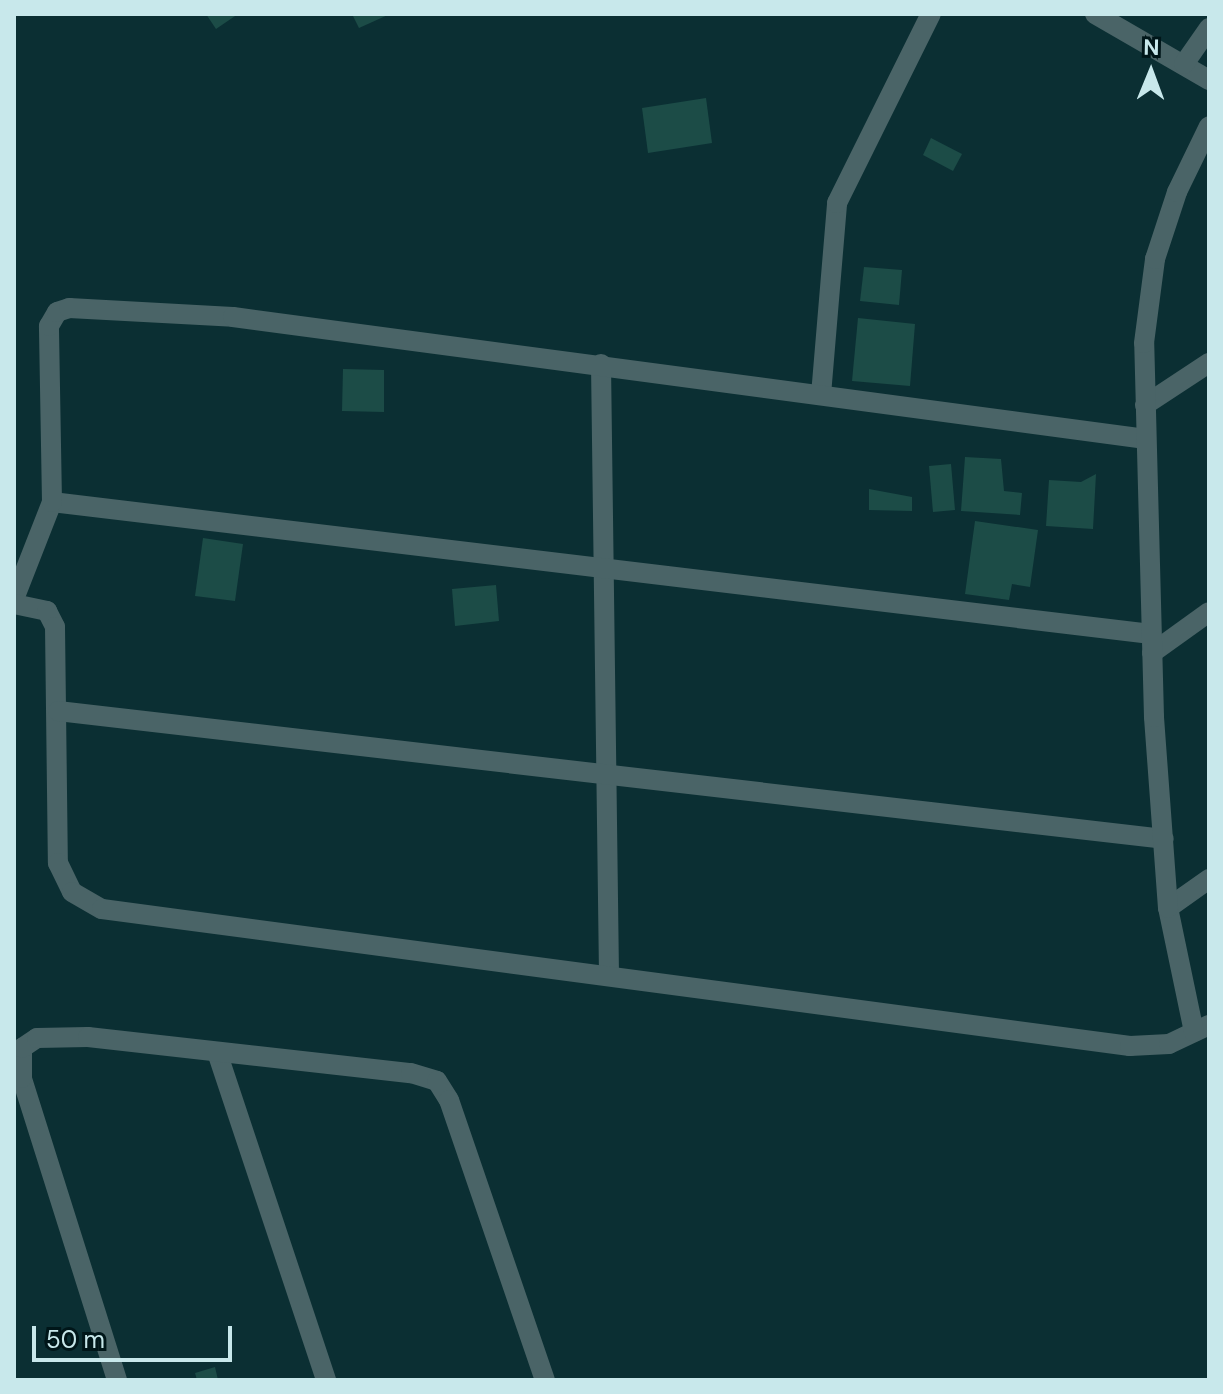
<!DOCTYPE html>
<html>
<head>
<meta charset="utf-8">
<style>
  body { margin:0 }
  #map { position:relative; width:1223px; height:1394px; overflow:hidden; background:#0b2f33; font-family:"DM Sans",sans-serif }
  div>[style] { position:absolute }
  .building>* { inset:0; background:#1c4c47 }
  .minor>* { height:20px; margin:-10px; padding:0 10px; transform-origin:10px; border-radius:10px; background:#4a6467 }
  span { translate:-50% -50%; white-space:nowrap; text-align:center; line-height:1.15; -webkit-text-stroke:6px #001619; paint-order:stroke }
  .frame { position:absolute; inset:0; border:16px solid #c8e8eb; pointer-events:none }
  .north { position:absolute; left:1111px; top:32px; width:80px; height:80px; -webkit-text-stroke:6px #001619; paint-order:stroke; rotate:1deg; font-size:22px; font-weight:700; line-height:32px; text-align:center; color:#c8e8eb }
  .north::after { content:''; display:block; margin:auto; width:28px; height:36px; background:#c8e8eb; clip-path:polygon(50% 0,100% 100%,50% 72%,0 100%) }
  .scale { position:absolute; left:32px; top:1326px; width:200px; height:36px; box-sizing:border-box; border:4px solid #c8e8eb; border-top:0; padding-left:10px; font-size:24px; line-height:28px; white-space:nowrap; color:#c8e8eb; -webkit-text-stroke:6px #001619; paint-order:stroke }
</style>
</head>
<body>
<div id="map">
  <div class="building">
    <div style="clip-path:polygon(206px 14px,238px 14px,216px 29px)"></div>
    <div style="clip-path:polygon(352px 14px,390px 14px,359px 28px)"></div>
    <div style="clip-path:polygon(706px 98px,712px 143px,648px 153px,642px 108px)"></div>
    <div style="clip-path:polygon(931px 138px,962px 154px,953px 171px,923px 155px)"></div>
    <div style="clip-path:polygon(864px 267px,902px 270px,899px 305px,860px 301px)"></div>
    <div style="clip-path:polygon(858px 318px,915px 324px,910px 386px,852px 381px)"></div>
    <div style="clip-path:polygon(343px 369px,384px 370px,384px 412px,342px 411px)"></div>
    <div style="clip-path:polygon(965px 457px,1001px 459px,1004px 491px,1022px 493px,1020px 515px,961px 511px)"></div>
    <div style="clip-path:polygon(951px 464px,955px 510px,933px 512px,929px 466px)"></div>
    <div style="clip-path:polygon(1096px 474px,1093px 529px,1046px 526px,1049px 480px,1081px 482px)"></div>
    <div style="clip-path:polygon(869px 489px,912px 497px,912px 511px,869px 510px)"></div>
    <div style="clip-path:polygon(975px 521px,1038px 530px,1030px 587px,1012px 584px,1009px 600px,965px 594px)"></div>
    <div style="clip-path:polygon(203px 538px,243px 544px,235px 601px,195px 596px)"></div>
    <div style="clip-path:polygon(496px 585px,499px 621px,455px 626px,452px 589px)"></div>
    <div style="clip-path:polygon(215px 1367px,218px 1380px,197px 1380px,195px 1373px)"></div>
  </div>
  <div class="minor">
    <div style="left:1095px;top:14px;width:132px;rotate:30.1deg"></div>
    <div style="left:1184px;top:64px;width:44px;rotate:-55.2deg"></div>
    <div style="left:601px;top:364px;width:611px;rotate:89.25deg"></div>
    <div style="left:821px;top:395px;width:193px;rotate:-85.2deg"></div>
    <div style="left:837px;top:203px;width:211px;rotate:-63.6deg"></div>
    <div style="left:1145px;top:405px;width:77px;rotate:-33.3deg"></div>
    <div style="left:52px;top:502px;width:1107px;rotate:6.85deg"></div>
    <div style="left:14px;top:599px;width:104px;rotate:-68.6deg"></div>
    <div style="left:52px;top:502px;width:176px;rotate:-91deg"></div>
    <div style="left:49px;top:326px;width:16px;rotate:-60deg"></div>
    <div style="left:57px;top:312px;width:13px;rotate:-18deg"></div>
    <div style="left:69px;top:308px;width:164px;rotate:3.1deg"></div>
    <div style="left:233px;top:317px;width:921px;rotate:7.61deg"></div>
    <div style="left:14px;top:604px;width:34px;rotate:12deg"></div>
    <div style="left:47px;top:611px;width:18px;rotate:63deg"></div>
    <div style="left:55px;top:627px;width:236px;rotate:89.3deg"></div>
    <div style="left:58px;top:863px;width:32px;rotate:64deg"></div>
    <div style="left:72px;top:892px;width:34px;rotate:30deg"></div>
    <div style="left:102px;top:909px;width:1037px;rotate:7.59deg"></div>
    <div style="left:1130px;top:1046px;width:39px;rotate:-3deg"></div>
    <div style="left:1169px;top:1044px;width:44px;rotate:-25.4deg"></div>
    <div style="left:1152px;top:653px;width:70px;rotate:-35.7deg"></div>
    <div style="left:58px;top:711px;width:1113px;rotate:6.6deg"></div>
    <div style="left:1168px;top:908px;width:50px;rotate:-35.3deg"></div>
    <div style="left:1194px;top:1032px;width:127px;rotate:-101.8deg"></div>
    <div style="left:1168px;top:908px;width:192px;rotate:-94.2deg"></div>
    <div style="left:1154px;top:717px;width:374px;rotate:-91.5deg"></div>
    <div style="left:1144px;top:343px;width:85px;rotate:-82.5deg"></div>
    <div style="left:1155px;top:259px;width:71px;rotate:-71.8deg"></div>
    <div style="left:1177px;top:192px;width:73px;rotate:-64.1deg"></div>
    <div style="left:217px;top:1052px;width:346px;rotate:71.6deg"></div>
    <div style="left:117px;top:1380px;width:317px;rotate:-107.5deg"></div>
    <div style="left:22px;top:1078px;width:30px;rotate:-90deg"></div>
    <div style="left:22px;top:1048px;width:18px;rotate:-34deg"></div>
    <div style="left:37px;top:1038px;width:51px;rotate:-1.1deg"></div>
    <div style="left:88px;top:1037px;width:325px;rotate:6.4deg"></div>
    <div style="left:411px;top:1073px;width:27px;rotate:17deg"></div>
    <div style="left:437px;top:1081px;width:22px;rotate:58deg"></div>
    <div style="left:449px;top:1100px;width:296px;rotate:71.1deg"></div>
  </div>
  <div class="frame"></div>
  <div class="north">N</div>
  <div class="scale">50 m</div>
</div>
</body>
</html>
